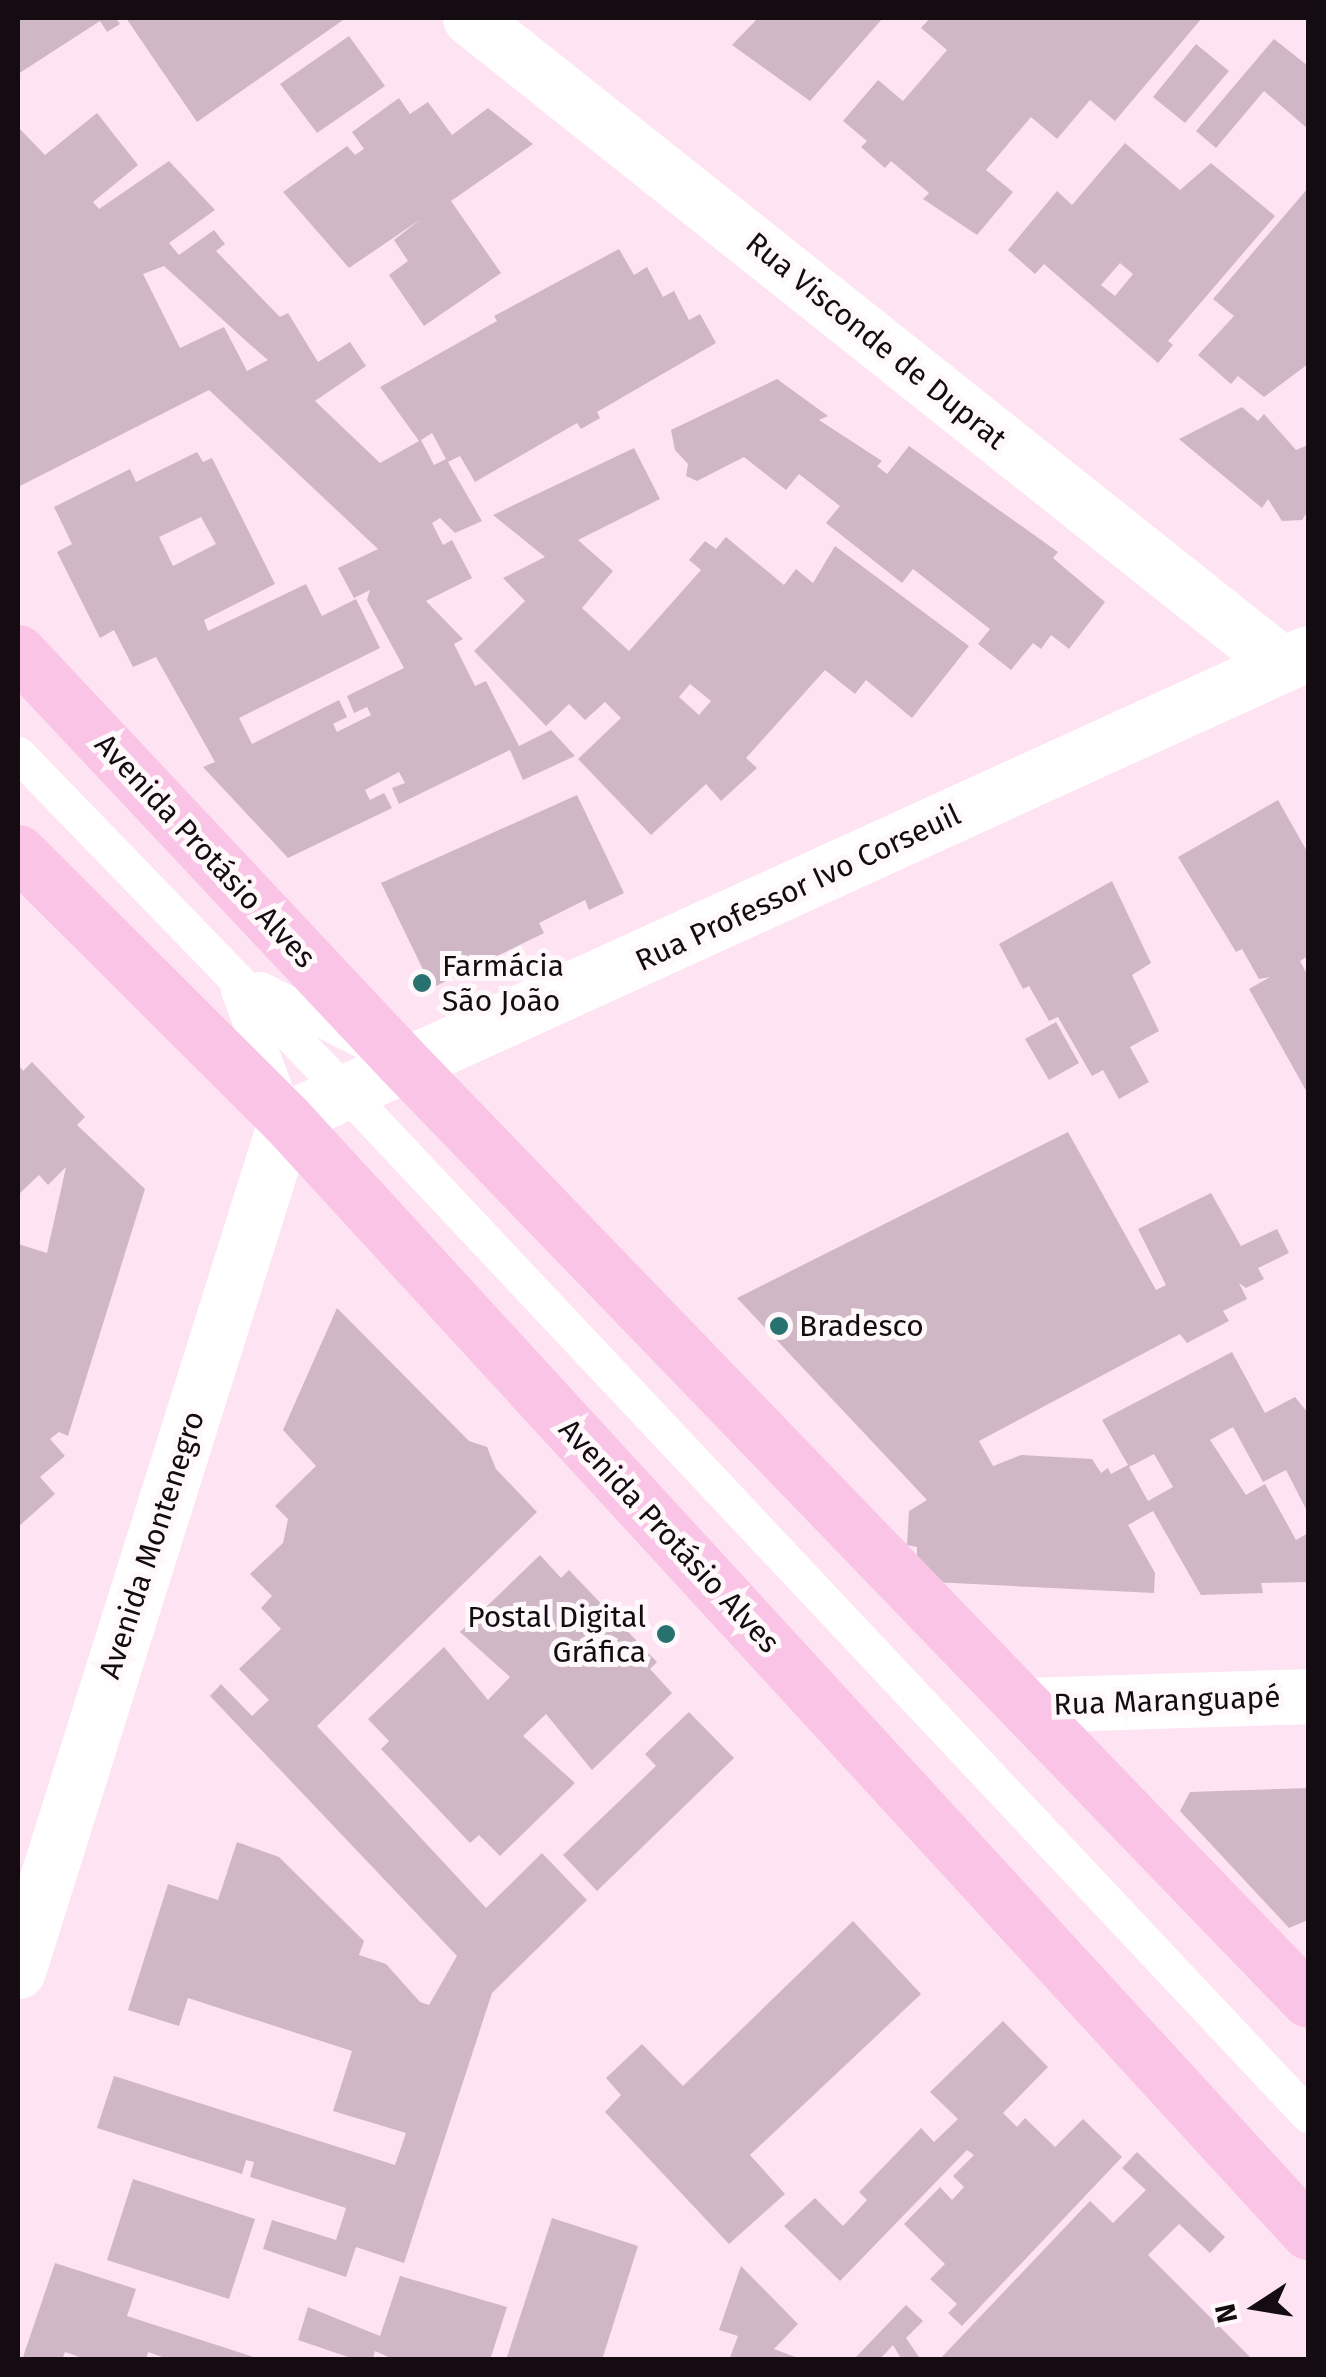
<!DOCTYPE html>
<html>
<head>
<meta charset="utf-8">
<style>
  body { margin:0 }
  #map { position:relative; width:1326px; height:2377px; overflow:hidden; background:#fee4f3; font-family:"Fira Sans",sans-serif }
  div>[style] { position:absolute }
  .building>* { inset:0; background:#d0b7c6 }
  .service>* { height:35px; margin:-17.5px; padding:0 17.5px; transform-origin:17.5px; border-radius:17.5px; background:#fff }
  .minor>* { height:55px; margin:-27.5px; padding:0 27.5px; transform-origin:27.5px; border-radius:27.5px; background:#fff }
  .tertiary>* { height:55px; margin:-27.5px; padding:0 27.5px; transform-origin:27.5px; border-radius:27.5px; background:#fff }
  .primary>* { height:55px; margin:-27.5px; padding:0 27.5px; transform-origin:27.5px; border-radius:27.5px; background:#fac4e6 }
  .dots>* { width:28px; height:28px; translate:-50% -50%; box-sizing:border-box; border:5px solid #fef8fb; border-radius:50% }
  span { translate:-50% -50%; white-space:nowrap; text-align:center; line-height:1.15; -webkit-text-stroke:10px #fef8fb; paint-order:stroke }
  .street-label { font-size:30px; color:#150c11 }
  .poi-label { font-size:30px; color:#150c11 }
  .left { translate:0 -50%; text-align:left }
  .right { translate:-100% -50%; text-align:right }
  .frame { position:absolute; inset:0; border:20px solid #150c11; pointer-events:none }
  .north { position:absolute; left:1206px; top:2257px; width:100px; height:100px; -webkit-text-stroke:8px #fef8fb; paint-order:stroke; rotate:258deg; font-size:28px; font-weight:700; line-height:40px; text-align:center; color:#150c11 }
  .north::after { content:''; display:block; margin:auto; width:35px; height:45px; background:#150c11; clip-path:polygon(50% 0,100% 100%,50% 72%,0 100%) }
</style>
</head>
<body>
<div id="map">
  <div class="building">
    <div style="clip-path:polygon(18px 18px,116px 18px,120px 24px,107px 32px,100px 21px,18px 74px)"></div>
    <div style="clip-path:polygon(126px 18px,346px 18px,197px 122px)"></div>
    <div style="clip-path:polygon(758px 18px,883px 18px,810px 101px,732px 45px)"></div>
    <div style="clip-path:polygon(930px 18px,1202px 18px,1115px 121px,1090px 100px,1057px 139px,1031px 117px,986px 170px,1013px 192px,977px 235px,923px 199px,929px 193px,891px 161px,885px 168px,861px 147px,867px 141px,843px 121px,878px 80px,903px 101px,947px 50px,921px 28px)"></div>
    <div style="clip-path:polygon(349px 36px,385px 86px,317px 133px,280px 84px)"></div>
    <div style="clip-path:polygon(1274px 39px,1308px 66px,1308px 129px,1264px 91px,1216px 148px,1196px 131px)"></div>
    <div style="clip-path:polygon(1196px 44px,1229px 71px,1185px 123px,1153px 97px)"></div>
    <div style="clip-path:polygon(399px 98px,410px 114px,428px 102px,452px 135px,488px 108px,533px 144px,451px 201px,501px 273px,424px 326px,389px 275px,408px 261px,394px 240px,421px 219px,349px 268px,283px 192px,347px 146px,355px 155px,364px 149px,352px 132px)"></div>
    <div style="clip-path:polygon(evenodd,97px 113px,138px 165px,93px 202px,99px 209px,169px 161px,215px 210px,169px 243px,179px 255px,214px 230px,225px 244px,216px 251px,280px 317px,288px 313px,318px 362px,350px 342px,366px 366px,315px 401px,380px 463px,419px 441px,380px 387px,497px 321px,494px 316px,619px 249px,634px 275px,647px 267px,663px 297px,674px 291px,689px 320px,700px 314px,716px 343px,597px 412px,600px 418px,581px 429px,577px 423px,475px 482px,460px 456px,448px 462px,482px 521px,455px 533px,440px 518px,432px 523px,443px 545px,452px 540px,472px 578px,426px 601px,463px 639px,454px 644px,475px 686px,486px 681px,519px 746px,551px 730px,575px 756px,523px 780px,510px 750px,399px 804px,392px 788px,405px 783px,399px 772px,365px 790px,370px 800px,384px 793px,392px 808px,288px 858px,203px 767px,215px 762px,156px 657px,133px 667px,114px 630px,100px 638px,57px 552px,72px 544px,54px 507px,130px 469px,136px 482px,197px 452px,203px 462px,212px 458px,275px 584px,204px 620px,208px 631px,306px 584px,322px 616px,356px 599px,380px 648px,239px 718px,252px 744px,339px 700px,347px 717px,333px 724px,337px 732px,371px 715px,367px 707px,354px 713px,347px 696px,404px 668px,367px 600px,370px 590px,354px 598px,338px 568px,378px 549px,209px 390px,18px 487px,18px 127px,45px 155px,97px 113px,164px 266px,246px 341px,268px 360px,247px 371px,224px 327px,180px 348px,143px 274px,164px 266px,97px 113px,432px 433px,446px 459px,434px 465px,421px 440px,432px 433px,97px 113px,201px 517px,216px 544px,173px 566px,159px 537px,201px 517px)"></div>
    <div style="clip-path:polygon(evenodd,1125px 143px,1180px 190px,1211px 163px,1275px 216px,1168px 341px,1173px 345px,1158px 363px,1044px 264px,1035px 274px,1008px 250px,1057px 191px,1072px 205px,1125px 143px,1120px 263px,1133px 274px,1115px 296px,1101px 285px,1120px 263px)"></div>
    <div style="clip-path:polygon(1308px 188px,1308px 364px,1264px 397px,1238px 376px,1231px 384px,1198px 355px,1234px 316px,1213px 299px)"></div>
    <div style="clip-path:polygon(777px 379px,828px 416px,819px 420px,882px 461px,877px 466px,887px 474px,909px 446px,1058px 552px,1053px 558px,1105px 602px,1069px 649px,1051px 635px,1041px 649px,1033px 643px,1011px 670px,978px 644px,990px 629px,913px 569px,902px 583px,826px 523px,840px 506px,799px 474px,786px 490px,744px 457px,697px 481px,686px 476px,688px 464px,675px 450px,671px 430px)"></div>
    <div style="clip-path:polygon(1242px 407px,1258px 421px,1264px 414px,1296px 450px,1308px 445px,1308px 511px,1302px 520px,1282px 521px,1268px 499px,1262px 508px,1179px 439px)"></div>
    <div style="clip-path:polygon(evenodd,634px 448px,660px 499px,578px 540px,613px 571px,582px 608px,629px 651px,701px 570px,689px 560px,705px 541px,716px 549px,726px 537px,784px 585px,796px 569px,813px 583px,835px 546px,969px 646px,912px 718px,866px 680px,855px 694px,825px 670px,746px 758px,757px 768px,721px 801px,706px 784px,651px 835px,578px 759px,621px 718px,605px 702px,585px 720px,569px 704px,546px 726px,474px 651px,525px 601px,503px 578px,545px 557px,493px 515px,634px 448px,690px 684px,711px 701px,699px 715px,679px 697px,690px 684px)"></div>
    <div style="clip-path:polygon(577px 795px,624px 893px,589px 910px,585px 900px,539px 923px,544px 933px,432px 988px,381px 883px)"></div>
    <div style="clip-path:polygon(1278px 800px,1308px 853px,1308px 956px,1300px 961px,1308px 976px,1308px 1094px,1249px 989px,1270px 977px,1259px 979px,1242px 949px,1236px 952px,1178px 857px)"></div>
    <div style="clip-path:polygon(1112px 881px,1151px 963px,1132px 975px,1159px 1031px,1130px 1047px,1149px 1082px,1119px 1099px,1103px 1070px,1092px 1076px,1058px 1017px,1049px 1021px,1029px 986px,1023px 989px,999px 944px)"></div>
    <div style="clip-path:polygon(1056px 1022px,1079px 1063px,1049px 1080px,1025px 1039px)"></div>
    <div style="clip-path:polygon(32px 1062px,85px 1117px,77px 1125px,145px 1189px,68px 1436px,59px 1432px,50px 1439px,65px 1456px,40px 1477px,55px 1494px,18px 1527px,18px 1244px,47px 1253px,66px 1167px,48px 1185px,39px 1175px,18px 1195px,18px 1064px,23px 1071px)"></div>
    <div style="clip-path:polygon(evenodd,1068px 1132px,1156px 1290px,1166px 1285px,1138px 1229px,1211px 1193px,1241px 1246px,1277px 1229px,1289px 1253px,1258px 1268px,1264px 1279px,1246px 1288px,1239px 1283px,1247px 1299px,1223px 1311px,1229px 1321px,1187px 1343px,1180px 1334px,979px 1441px,993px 1466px,1021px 1455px,1092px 1459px,1101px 1473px,1108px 1468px,1111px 1474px,1128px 1465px,1102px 1420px,1232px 1352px,1265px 1413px,1295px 1397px,1308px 1413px,1308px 1513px,1286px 1470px,1263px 1482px,1233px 1427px,1210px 1440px,1246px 1495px,1265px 1484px,1296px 1540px,1308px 1533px,1308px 1582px,1261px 1583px,1263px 1593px,1201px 1595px,1153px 1511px,1128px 1525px,1155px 1573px,1154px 1593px,933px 1582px,917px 1563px,917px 1547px,907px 1545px,909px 1511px,927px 1500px,737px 1298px,1068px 1132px,1154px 1454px,1173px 1487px,1148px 1501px,1129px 1467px,1154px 1454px)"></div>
    <div style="clip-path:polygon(337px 1308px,469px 1441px,487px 1447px,496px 1469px,537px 1512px,317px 1726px,486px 1908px,542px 1853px,587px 1900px,492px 1993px,404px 2263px,356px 2247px,346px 2277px,263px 2249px,272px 2220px,336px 2240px,346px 2208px,250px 2177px,254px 2162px,246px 2160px,242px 2174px,97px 2128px,114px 2076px,395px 2165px,406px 2133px,333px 2111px,352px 2051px,188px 1998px,179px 2026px,128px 2010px,168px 1884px,218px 1900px,237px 1842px,279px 1857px,364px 1941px,359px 1955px,386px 1964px,420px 2002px,429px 2005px,457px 1956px,210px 1696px,221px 1684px,252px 1716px,269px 1700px,239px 1669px,281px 1629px,261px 1608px,272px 1596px,250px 1574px,283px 1543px,288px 1519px,275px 1506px,316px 1466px,283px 1430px)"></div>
    <div style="clip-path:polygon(540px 1555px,561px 1578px,569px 1570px,657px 1662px,650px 1669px,672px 1693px,592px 1770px,546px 1714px,523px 1736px,575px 1783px,500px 1856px,479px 1835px,470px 1843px,381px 1749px,389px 1741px,368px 1719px,444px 1647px,488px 1700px,510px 1677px,460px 1632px)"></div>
    <div style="clip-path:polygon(689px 1712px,734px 1758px,597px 1891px,563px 1855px,656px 1766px,645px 1754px)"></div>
    <div style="clip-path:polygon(1308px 1788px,1308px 1920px,1289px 1928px,1180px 1811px,1190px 1792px)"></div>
    <div style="clip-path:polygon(853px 1921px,921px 1994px,750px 2155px,785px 2194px,729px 2244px,605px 2112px,621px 2095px,606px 2078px,642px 2044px,683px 2086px)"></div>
    <div style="clip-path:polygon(1003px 2021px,1048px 2067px,1003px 2113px,1017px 2127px,1025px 2118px,1055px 2147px,1083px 2119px,1122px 2157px,962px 2326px,948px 2313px,957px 2304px,930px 2279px,945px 2264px,904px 2224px,940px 2187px,952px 2200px,964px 2187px,953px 2176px,974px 2155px,967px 2150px,840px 2281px,784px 2226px,815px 2198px,843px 2226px,867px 2200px,859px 2192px,921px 2128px,934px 2142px,958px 2119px,930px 2092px)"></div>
    <div style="clip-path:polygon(1137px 2152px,1225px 2237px,1210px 2253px,1179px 2224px,1148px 2255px,1253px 2360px,939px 2360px,1090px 2201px,1113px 2223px,1146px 2190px,1122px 2168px)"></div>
    <div style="clip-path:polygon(133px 2179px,255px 2219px,229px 2299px,107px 2260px)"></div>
    <div style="clip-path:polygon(552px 2218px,638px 2246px,602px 2360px,506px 2360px)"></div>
    <div style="clip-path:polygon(55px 2263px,136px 2289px,127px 2316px,263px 2360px,171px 2360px,148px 2352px,146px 2360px,88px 2360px,65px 2352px,62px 2360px,22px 2360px)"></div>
    <div style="clip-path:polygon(741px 2266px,798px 2324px,774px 2349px,803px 2360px,729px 2360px,738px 2336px,719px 2330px)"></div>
    <div style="clip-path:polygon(400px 2276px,507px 2307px,490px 2360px,395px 2360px,375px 2351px,373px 2358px,357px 2360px,298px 2340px,308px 2307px,380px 2336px)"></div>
    <div style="clip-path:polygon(906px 2305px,923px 2321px,906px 2338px,921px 2360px,902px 2360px,893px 2345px,879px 2360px,853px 2360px)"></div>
  </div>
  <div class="service">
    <div style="left:18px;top:754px;width:472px;rotate:45.9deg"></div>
    <div style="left:347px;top:1093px;width:1403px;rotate:46.76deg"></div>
    <div style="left:260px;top:989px;width:123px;rotate:26.6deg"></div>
    <div style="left:238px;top:990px;width:117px;rotate:69.6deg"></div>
  </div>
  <div class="minor">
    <div style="left:470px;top:18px;width:1038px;rotate:38.5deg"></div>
    <div style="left:1026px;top:1705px;width:282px;rotate:-1.8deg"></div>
  </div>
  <div class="tertiary">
    <div style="left:18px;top:1971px;width:893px;rotate:-72.54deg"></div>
    <div style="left:286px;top:1119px;width:1123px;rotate:-24.51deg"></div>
  </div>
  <div class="primary">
    <div style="left:18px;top:652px;width:560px;rotate:46.81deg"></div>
    <div style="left:401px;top:1060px;width:1306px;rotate:46.02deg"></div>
    <div style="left:18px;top:852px;width:378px;rotate:44.9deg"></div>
    <div style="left:286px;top:1119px;width:1511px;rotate:47.44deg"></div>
  </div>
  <div class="dots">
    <div style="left:422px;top:983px;background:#27716f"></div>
    <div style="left:779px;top:1326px;background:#27716f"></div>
    <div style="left:666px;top:1634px;background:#27716f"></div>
  </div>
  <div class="street-label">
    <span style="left:876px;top:341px;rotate:39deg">Rua Visconde de Duprat</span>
    <span style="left:205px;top:851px;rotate:47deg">Avenida Protásio Alves</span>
    <span style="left:798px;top:888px;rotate:-25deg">Rua Professor Ivo Corseuil</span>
    <span style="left:669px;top:1536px;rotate:47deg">Avenida Protásio Alves</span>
    <span style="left:152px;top:1545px;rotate:-72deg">Avenida Montenegro</span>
    <span style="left:1167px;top:1701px;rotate:-2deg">Rua Maranguapé</span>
  </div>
  <div class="poi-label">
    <span class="left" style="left:442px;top:983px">Farmácia<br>São João</span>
    <span class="left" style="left:799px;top:1326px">Bradesco</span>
    <span class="right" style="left:646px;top:1634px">Postal Digital<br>Gráfica</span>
  </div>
  <div class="frame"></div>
  <div class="north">N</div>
</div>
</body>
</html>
